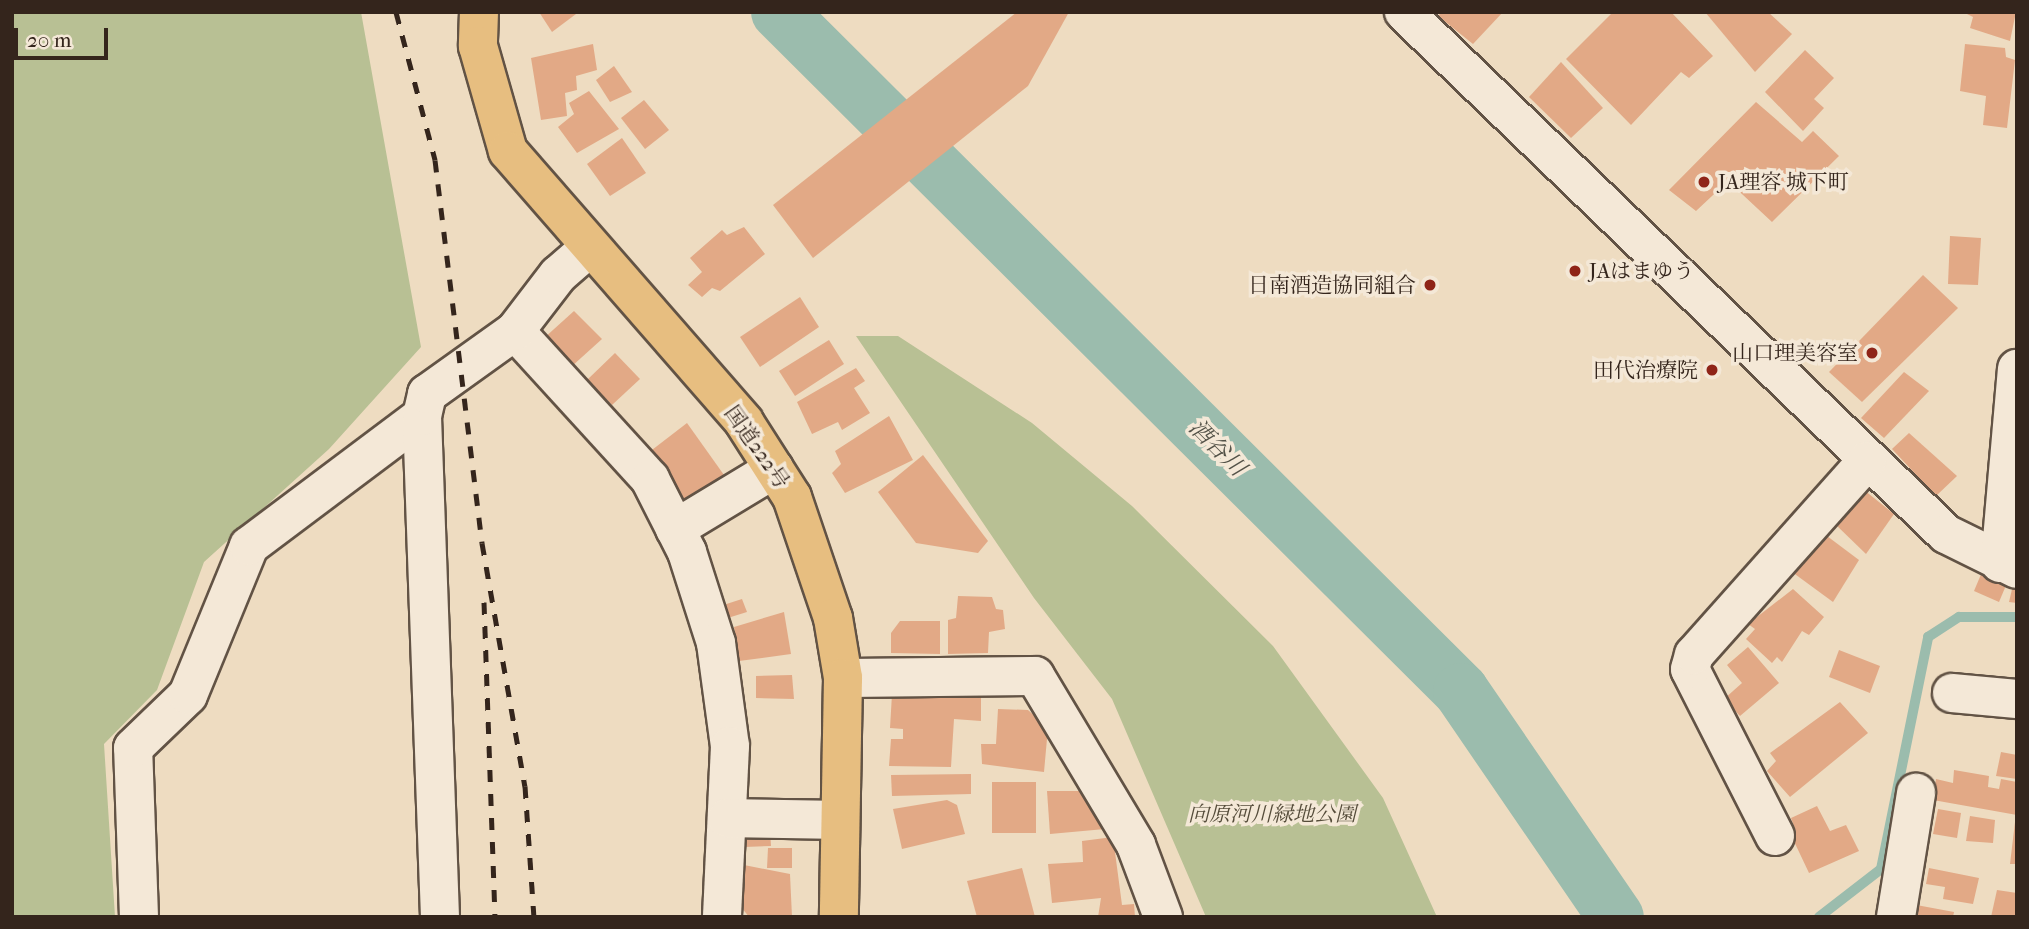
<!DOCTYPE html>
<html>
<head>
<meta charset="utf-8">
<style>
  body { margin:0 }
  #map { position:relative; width:2029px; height:929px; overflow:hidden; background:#eedcc1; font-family:"IM FELL French Canon","Noto Serif JP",serif }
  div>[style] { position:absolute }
  .green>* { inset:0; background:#b8c094 }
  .stream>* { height:10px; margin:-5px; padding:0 5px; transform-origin:5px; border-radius:5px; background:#9bbcad }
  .river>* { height:56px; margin:-28px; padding:0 28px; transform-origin:28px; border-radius:28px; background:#9bbcad }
  .building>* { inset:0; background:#e2a986 }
  .roads { filter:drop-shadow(2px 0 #625345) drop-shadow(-2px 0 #625345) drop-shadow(0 2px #625345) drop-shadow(0 -2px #625345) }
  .minor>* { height:38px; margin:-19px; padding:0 19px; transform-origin:19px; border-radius:19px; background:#f4e8d7 }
  .highway>* { height:38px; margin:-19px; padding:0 19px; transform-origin:19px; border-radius:19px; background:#e7be80 }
  .rail>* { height:5px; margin-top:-2.5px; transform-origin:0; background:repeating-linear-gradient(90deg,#34251c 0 12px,transparent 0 24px) }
  .dots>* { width:19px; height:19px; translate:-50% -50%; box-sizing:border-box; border:4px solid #f4e8d7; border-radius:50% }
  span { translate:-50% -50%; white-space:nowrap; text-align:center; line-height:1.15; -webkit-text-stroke:7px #f4e8d7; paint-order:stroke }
  .poi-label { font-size:21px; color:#34251c }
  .left { translate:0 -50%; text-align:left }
  .right { translate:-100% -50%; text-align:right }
  .street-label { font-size:21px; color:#34251c }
  .park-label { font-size:21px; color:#554c3a; font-style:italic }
  .water-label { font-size:23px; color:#535248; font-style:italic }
  .frame { position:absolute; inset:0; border:14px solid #34251c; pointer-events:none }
  .scale { position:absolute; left:14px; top:28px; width:94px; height:32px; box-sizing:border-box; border:4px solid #34251c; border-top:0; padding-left:9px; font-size:21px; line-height:24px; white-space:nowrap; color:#34251c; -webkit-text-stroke:5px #f4e8d7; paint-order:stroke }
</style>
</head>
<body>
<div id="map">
  <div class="green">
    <div style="clip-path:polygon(12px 12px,361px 12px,421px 347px,329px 449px,204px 562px,157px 690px,104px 744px,115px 917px,12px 917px)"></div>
    <div style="clip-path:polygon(856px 336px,898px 336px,1032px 423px,1132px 506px,1273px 646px,1383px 798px,1437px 917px,1206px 917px,1112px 699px,1034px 598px)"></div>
  </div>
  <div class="stream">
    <div style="left:1819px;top:917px;width:78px;rotate:-37.7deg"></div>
    <div style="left:1881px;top:869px;width:237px;rotate:-78.5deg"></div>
    <div style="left:1928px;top:637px;width:37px;rotate:-33deg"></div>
    <div style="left:1959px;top:617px;width:58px"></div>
  </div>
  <div class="river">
    <div style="left:779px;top:12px;width:962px;rotate:44.87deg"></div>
    <div style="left:1461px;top:691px;width:274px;rotate:55.6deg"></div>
  </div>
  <div class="building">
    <div style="clip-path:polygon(539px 12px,575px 12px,576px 14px,552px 32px)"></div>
    <div style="clip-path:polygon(1017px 12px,1069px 12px,1028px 86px,813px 258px,773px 205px)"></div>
    <div style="clip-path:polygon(1442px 12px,1503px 12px,1473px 44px,1438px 16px)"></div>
    <div style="clip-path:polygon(1613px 12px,1671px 12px,1713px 56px,1689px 78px,1681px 72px,1631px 125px,1566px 59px)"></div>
    <div style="clip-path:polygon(1705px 12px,1768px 12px,1792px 34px,1755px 72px)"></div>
    <div style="clip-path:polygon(1963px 12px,2016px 12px,2010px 41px,1970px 28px,1973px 17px)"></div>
    <div style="clip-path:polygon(593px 44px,597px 70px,576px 76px,577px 90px,565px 93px,567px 116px,541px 120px,531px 58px)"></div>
    <div style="clip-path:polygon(1965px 44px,2005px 48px,2006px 57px,2015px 60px,2007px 128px,1983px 125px,1986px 96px,1960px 91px)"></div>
    <div style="clip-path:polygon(1805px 50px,1834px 78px,1814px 99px,1824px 108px,1803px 131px,1765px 92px)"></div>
    <div style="clip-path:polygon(1561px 62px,1603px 108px,1571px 138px,1529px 97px)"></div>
    <div style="clip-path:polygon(614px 66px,632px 92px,610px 102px,596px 80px)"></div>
    <div style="clip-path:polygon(589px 91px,619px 129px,577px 153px,558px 127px,574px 114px,569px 103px)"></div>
    <div style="clip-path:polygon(644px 100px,669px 130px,645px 149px,621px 118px)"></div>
    <div style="clip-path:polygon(1756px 102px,1802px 142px,1813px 131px,1839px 156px,1772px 222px,1728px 181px,1696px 211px,1669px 190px)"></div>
    <div style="clip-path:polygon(622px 138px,646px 173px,610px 196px,587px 164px)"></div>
    <div style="clip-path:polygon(744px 227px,765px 254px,720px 291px,712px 288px,702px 297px,688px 285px,702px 272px,690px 258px,722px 230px,727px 235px)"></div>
    <div style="clip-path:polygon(1950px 236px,1981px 238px,1978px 285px,1948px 284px)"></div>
    <div style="clip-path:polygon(1923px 275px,1958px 308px,1862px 402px,1829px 372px)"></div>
    <div style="clip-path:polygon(800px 297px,819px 327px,760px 367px,740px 337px)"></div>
    <div style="clip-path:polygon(574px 311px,602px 339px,571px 367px,543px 339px)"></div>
    <div style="clip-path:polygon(829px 340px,844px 364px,795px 396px,779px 371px)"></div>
    <div style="clip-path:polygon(615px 353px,640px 379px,612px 405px,587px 380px)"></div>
    <div style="clip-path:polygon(856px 368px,865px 381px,854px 388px,870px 413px,842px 430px,838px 422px,812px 434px,797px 402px)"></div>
    <div style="clip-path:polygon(1904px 372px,1929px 391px,1884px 438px,1861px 418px)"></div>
    <div style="clip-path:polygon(889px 416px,913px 460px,845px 493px,832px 473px,841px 464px,835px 451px)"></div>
    <div style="clip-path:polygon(687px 423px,724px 475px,685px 504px,648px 453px)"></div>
    <div style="clip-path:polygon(1909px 433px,1957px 476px,1936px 496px,1892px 449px)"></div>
    <div style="clip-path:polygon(923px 455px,988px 541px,978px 553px,916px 543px,878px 492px)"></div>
    <div style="clip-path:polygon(1859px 486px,1894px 514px,1866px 554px,1834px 523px)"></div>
    <div style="clip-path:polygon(1819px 530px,1859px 560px,1833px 602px,1788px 569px)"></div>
    <div style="clip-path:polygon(1982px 572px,2007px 583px,1999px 602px,1974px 591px)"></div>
    <div style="clip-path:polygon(2013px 585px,2017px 586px,2017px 603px,2009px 602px)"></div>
    <div style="clip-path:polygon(1793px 589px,1824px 617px,1809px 635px,1802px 631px,1782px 662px,1777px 657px,1772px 663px,1746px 639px,1755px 629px,1748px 624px)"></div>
    <div style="clip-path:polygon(958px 596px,992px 597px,996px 609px,1003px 610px,1005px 629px,989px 632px,988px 653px,948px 654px,948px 620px,956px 618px)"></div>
    <div style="clip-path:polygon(742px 599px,747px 612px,718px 621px,714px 608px)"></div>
    <div style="clip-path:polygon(784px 612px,791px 654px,739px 661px,734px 627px)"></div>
    <div style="clip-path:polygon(900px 621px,940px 621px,940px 654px,891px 653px,891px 633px)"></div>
    <div style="clip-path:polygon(1748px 647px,1779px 683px,1740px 716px,1724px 699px,1742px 683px,1727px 665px)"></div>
    <div style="clip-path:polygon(1839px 650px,1880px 666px,1870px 693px,1829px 677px)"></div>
    <div style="clip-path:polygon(792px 675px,794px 699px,756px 698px,756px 676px)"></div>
    <div style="clip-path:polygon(981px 692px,981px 721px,954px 719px,951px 767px,889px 766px,891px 739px,903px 739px,903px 729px,890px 728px,892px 694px)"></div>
    <div style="clip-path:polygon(1840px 702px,1868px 733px,1790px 797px,1767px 771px,1776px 761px,1770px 753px)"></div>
    <div style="clip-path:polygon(998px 709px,1028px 710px,1048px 728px,1044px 772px,982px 764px,981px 744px,996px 744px)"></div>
    <div style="clip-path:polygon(2001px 752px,2017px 755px,2017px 779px,1996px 776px)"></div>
    <div style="clip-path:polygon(1954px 770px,1989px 776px,1988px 787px,1999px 789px,2001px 779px,2017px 782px,2017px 815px,1933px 800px,1936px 779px,1953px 783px)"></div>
    <div style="clip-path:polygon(971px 774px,971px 794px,892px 796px,891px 775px)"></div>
    <div style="clip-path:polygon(992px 782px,1036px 782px,1036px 833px,992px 833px)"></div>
    <div style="clip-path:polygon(1047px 791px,1087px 791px,1105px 829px,1050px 834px)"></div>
    <div style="clip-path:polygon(947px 800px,957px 805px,965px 834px,902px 849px,893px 809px)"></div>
    <div style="clip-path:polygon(1817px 806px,1830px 831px,1846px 825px,1859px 851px,1809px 873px,1791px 835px,1796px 832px,1791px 818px)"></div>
    <div style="clip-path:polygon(1938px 809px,1961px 813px,1957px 838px,1933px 834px)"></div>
    <div style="clip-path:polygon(1970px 816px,1995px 820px,1993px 843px,1966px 841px)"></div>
    <div style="clip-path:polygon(2015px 822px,2017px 822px,2017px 864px,2010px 864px)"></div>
    <div style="clip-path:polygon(770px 830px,771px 846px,744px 847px,743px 832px)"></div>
    <div style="clip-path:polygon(1113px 837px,1122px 905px,1134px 904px,1135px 917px,1098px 917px,1101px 898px,1052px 903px,1048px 864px,1083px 862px,1082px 841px)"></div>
    <div style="clip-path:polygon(768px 848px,792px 848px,792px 868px,767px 868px)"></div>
    <div style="clip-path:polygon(744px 865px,790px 874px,792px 917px,749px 917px,742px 908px)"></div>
    <div style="clip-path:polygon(1022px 868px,1035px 917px,977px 917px,967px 881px)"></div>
    <div style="clip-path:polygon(1929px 868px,1979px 878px,1973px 904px,1943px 899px,1945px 887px,1926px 884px)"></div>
    <div style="clip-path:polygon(1997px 890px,2017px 893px,2017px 917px,1991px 917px)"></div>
    <div style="clip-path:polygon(1911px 904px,1954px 912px,1953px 917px,1909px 917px)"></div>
  </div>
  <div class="roads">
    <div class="minor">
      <div style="left:1404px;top:12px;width:752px;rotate:43.92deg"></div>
      <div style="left:1946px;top:534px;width:79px;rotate:26.2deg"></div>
      <div style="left:515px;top:331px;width:200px;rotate:47.6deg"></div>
      <div style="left:650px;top:479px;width:82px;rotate:63.1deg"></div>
      <div style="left:687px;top:552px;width:96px;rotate:72.3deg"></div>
      <div style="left:716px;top:643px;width:104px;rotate:82.3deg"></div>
      <div style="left:730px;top:746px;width:171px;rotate:92.7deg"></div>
      <div style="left:675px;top:529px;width:116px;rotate:-31.2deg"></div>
      <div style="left:2000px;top:563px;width:195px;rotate:-85deg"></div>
      <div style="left:843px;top:678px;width:192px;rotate:-0.6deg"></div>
      <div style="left:1035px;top:676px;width:197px;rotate:59.1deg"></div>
      <div style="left:1136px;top:845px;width:77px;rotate:69.4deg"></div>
      <div style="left:1952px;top:693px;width:65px;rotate:5.3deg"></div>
      <div style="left:727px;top:818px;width:113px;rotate:1deg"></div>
      <div style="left:1775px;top:836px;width:187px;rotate:-117deg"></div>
      <div style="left:1690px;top:669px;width:15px;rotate:-74deg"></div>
      <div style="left:1694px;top:655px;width:260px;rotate:-48.3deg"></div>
      <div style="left:139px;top:917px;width:169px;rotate:-92deg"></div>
      <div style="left:133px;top:748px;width:76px;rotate:-43.9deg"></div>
      <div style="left:188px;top:695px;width:161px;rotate:-67.7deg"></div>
      <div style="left:249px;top:546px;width:216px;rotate:-36.9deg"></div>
      <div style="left:440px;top:917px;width:501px;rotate:-92.06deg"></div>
      <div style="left:422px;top:416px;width:23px;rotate:-77deg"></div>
      <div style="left:427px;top:394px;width:108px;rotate:-35.6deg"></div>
      <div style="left:515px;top:331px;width:71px;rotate:-52.5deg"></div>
      <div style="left:558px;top:275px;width:40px;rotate:-41deg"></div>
      <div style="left:1896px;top:917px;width:126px;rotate:-80.8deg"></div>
    </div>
    <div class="highway">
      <div style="left:479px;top:12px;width:34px;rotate:92deg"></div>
      <div style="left:478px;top:46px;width:109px;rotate:74.1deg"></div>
      <div style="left:508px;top:151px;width:359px;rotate:48.9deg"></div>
      <div style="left:744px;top:422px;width:89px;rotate:57.4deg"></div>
      <div style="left:792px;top:497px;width:128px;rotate:71.3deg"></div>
      <div style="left:833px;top:618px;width:61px;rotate:80.5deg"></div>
      <div style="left:843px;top:678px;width:239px;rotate:91deg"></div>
    </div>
  </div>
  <div class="rail">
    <div style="left:396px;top:12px;width:153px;rotate:75.2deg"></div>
    <div style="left:435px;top:160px;width:386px;rotate:83deg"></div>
    <div style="left:482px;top:543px;width:247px;rotate:80deg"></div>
    <div style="left:525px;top:786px;width:131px;rotate:86.1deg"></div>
    <div style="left:484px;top:602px;width:315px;rotate:88deg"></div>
  </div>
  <div class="dots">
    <div style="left:1704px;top:182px;background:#8f2418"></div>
    <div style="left:1575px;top:271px;background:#8f2418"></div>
    <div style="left:1430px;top:285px;background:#8f2418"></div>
    <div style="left:1872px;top:353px;background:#8f2418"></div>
    <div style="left:1712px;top:370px;background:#8f2418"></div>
  </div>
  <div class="poi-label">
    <span class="left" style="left:1718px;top:182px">JA理容 城下町</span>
    <span class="left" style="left:1589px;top:271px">JAはまゆう</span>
    <span class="right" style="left:1416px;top:285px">日南酒造協同組合</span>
    <span class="right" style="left:1858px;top:353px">山口理美容室</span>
    <span class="right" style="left:1698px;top:370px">田代治療院</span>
  </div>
  <div class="street-label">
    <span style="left:757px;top:447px;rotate:55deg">国道222号</span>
  </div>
  <div class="park-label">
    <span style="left:1272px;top:814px">向原河川緑地公園</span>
  </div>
  <div class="water-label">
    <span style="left:1217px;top:448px;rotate:45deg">酒谷川</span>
  </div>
  <div class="frame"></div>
  <div class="scale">20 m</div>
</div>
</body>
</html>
